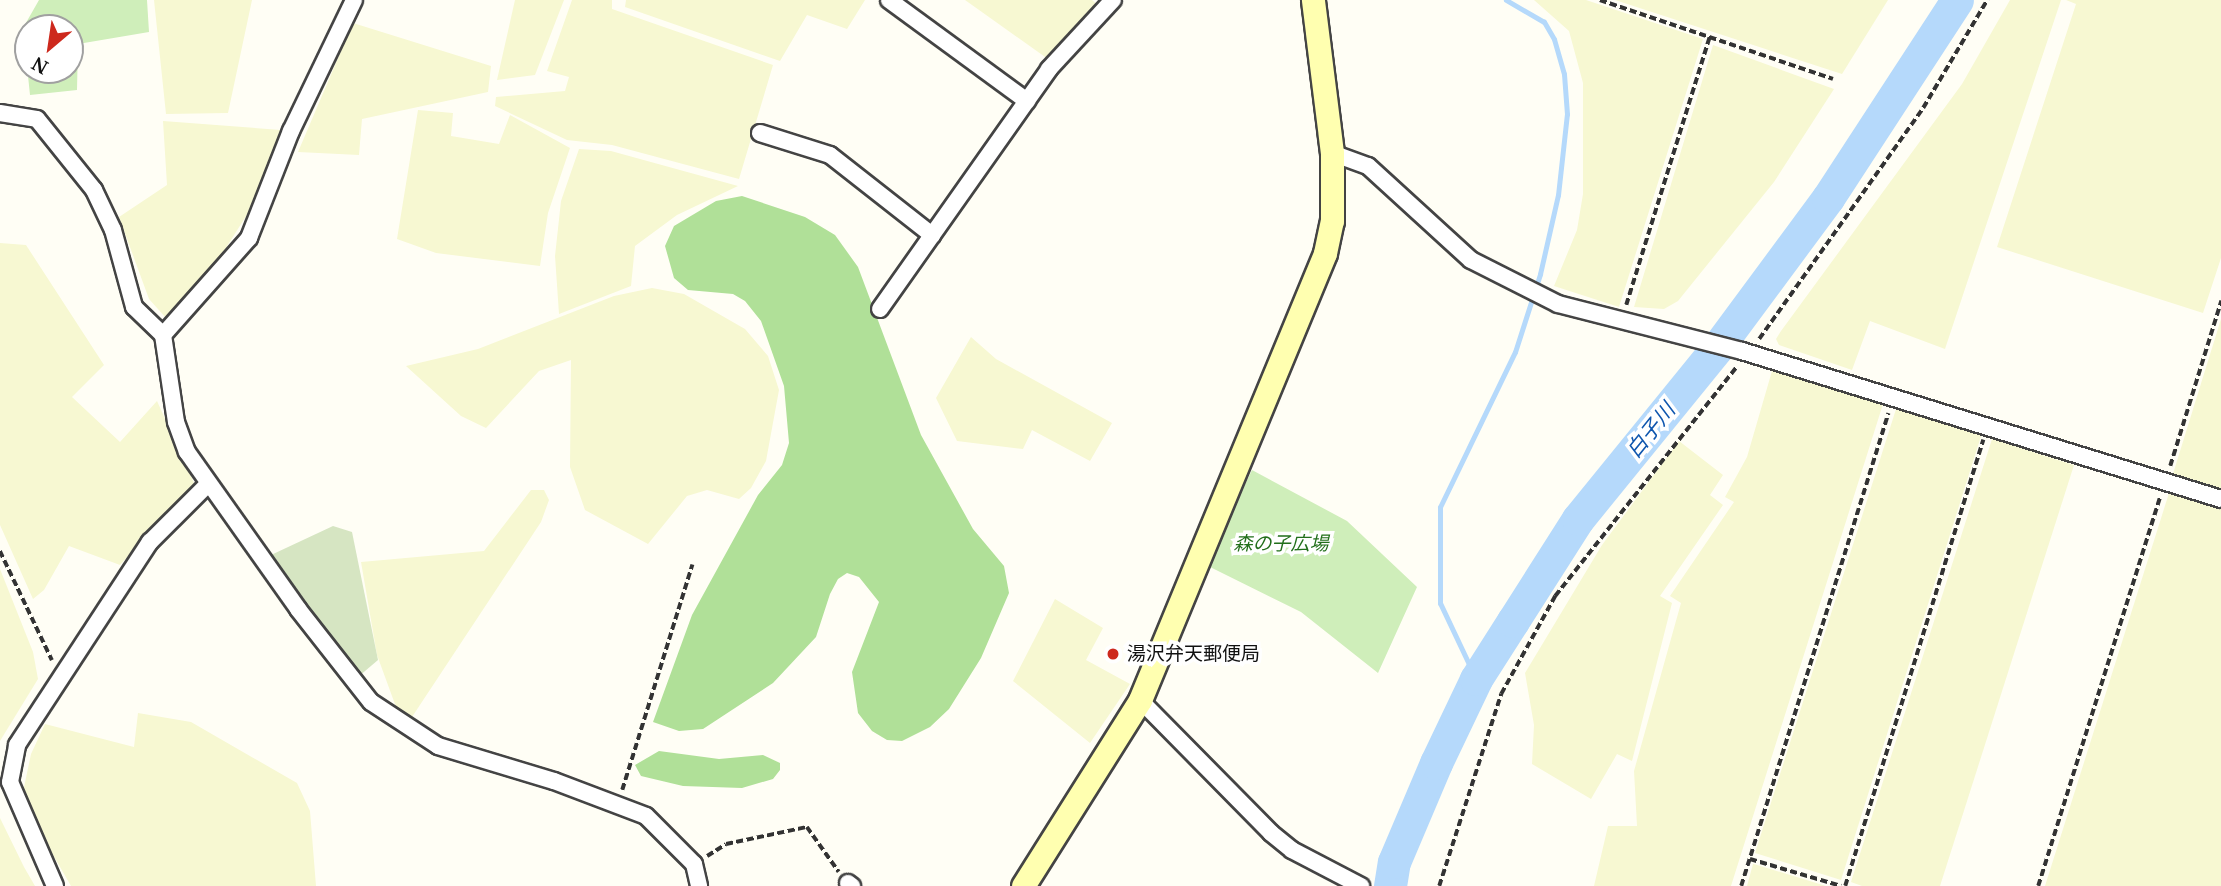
<!DOCTYPE html>
<html>
<head>
<meta charset="utf-8">
<style>
  body { margin:0 }
  #map { position:relative; width:2221px; height:886px; overflow:hidden; background:#fffef5; font-family:"Noto Serif","Noto Sans JP",serif }
  div>[style] { position:absolute }
  .farmland>* { inset:0; background:#f7f8d2 }
  .green>* { inset:0; background:#cfeeba }
  .forest>* { inset:0; background:#b0e098 }
  .cemetery>* { inset:0; background:#d6e5c2 }
  .stream>* { height:5px; margin:-2.5px; padding:0 2.5px; transform-origin:2.5px; border-radius:2.5px; background:#b5d9fb }
  .river>* { height:33px; margin:-16.5px; padding:0 16.5px; transform-origin:16.5px; border-radius:16.5px; background:#b5d9fb }
  .path>* { height:3.5px; margin-top:-1.75px; transform-origin:0; background:repeating-linear-gradient(90deg,#333 0 7px,transparent 0 10.5px) }
  .roads { filter:drop-shadow(2px 0 #444) drop-shadow(-2px 0 #444) drop-shadow(0 2px #444) drop-shadow(0 -2px #444) }
  .street>* { height:16px; margin:-8px; padding:0 8px; transform-origin:8px; border-radius:8px; background:#fff }
  .secondary>* { height:23px; margin:-11.5px; padding:0 11.5px; transform-origin:11.5px; border-radius:11.5px; background:#ffffb0 }
  .dots>* { width:19px; height:19px; translate:-50% -50%; box-sizing:border-box; border:4px solid #fff; border-radius:50% }
  span { translate:-50% -50%; white-space:nowrap; text-align:center; line-height:1.15; -webkit-text-stroke:7px #fff; paint-order:stroke }
  .park-label { font-size:19px; color:#226f1b; font-style:italic }
  .poi-label { font-size:19px; color:#111 }
  .left { translate:0 -50%; text-align:left }
  .water-label { font-size:21px; color:#0f56ae; font-style:italic }
  .north { position:absolute; left:14px; top:14px; width:70px; height:70px; box-sizing:border-box; background:#fff; border:2px solid #a0a0a0; border-radius:50%; rotate:209deg; font-size:19px; font-weight:700; line-height:28px; text-align:center; color:#111 }
  .north::after { content:''; display:block; margin:auto; width:24px; height:32px; background:#cd291d; clip-path:polygon(50% 0,100% 100%,50% 72%,0 100%) }
</style>
</head>
<body>
<div id="map">
  <div class="farmland">
    <div style="clip-path:polygon(154px 0,252px 0,228px 113px,166px 114px)"></div>
    <div style="clip-path:polygon(515px 0,564px 0,535px 75px,497px 80px)"></div>
    <div style="clip-path:polygon(572px 0,612px 0,612px 9px,773px 65px,739px 179px,612px 145px,567px 140px,495px 106px,496px 97px,565px 91px,569px 77px,547px 71px)"></div>
    <div style="clip-path:polygon(626px 0,865px 0,847px 29px,807px 15px,780px 61px,625px 7px)"></div>
    <div style="clip-path:polygon(965px 0,1092px 0,1098px 5px,1048px 59px)"></div>
    <div style="clip-path:polygon(1534px 0,1586px 0,1703px 39px,1619px 307px,1554px 286px,1577px 230px,1583px 194px,1583px 83px,1569px 31px)"></div>
    <div style="clip-path:polygon(1615px 0,1888px 0,1842px 74px)"></div>
    <div style="clip-path:polygon(2010px 0,2061px 0,1945px 349px,1870px 321px,1852px 370px,1779px 345px,1776px 339px,1781px 331px,1962px 84px)"></div>
    <div style="clip-path:polygon(2066px 0,2221px 0,2221px 258px,2203px 313px,1997px 247px,2076px 4px)"></div>
    <div style="clip-path:polygon(353px 23px,491px 66px,488px 92px,362px 119px,359px 155px,298px 152px)"></div>
    <div style="clip-path:polygon(1713px 45px,1834px 89px,1774px 182px,1678px 301px,1664px 309px,1634px 307px)"></div>
    <div style="clip-path:polygon(418px 110px,453px 113px,451px 136px,499px 144px,510px 115px,570px 148px,548px 213px,540px 266px,436px 253px,397px 239px)"></div>
    <div style="clip-path:polygon(163px 121px,281px 130px,262px 191px,222px 254px,166px 318px,149px 299px,119px 217px,167px 185px)"></div>
    <div style="clip-path:polygon(579px 149px,611px 151px,738px 186px,677px 215px,635px 246px,631px 286px,559px 314px,555px 256px,561px 201px)"></div>
    <div style="clip-path:polygon(0 243px,26px 245px,104px 365px,72px 397px,120px 442px,157px 401px,194px 483px,120px 565px,69px 546px,44px 590px,33px 599px,0 525px)"></div>
    <div style="clip-path:polygon(652px 288px,684px 294px,745px 329px,768px 356px,779px 390px,766px 461px,751px 488px,739px 499px,707px 490px,687px 496px,648px 544px,585px 510px,570px 467px,571px 360px,539px 371px,486px 428px,461px 416px,406px 366px,478px 349px,614px 296px)"></div>
    <div style="clip-path:polygon(2221px 319px,2221px 493px,2172px 477px)"></div>
    <div style="clip-path:polygon(971px 337px,996px 359px,1112px 423px,1090px 461px,1032px 430px,1023px 449px,957px 441px,936px 398px)"></div>
    <div style="clip-path:polygon(1772px 371px,1883px 404px,1731px 886px,1594px 886px,1608px 826px,1637px 826px,1634px 771px,1681px 603px,1670px 596px,1734px 502px,1725px 497px,1747px 457px)"></div>
    <div style="clip-path:polygon(1897px 406px,1982px 433px,1841px 880px,1755px 853px)"></div>
    <div style="clip-path:polygon(1992px 439px,2074px 465px,1940px 886px,1862px 886px,1851px 882px)"></div>
    <div style="clip-path:polygon(1679px 441px,1723px 475px,1710px 495px,1723px 505px,1660px 596px,1672px 603px,1632px 761px,1617px 754px,1591px 799px,1532px 764px,1534px 725px,1525px 673px,1602px 545px)"></div>
    <div style="clip-path:polygon(531px 490px,544px 490px,549px 500px,541px 522px,410px 720px,396px 707px,377px 655px,361px 562px,484px 551px)"></div>
    <div style="clip-path:polygon(2169px 493px,2221px 509px,2221px 886px,2045px 886px)"></div>
    <div style="clip-path:polygon(0 569px,33px 652px,38px 679px,0 741px)"></div>
    <div style="clip-path:polygon(1055px 599px,1103px 628px,1086px 660px,1130px 684px,1090px 743px,1013px 681px)"></div>
    <div style="clip-path:polygon(138px 713px,191px 722px,297px 783px,310px 811px,316px 886px,71px 886px,30px 815px,23px 792px,31px 754px,45px 724px,134px 747px)"></div>
    <div style="clip-path:polygon(0 818px,24px 867px,35px 886px,0 886px)"></div>
    <div style="clip-path:polygon(1753px 864px,1754px 864px,1826px 886px,1747px 886px)"></div>
  </div>
  <div class="green">
    <div style="clip-path:polygon(evenodd,39px 0,147px 0,149px 32px,78px 44px,77px 90px,30px 95px,23px 28px,39px 0,70px 28px,70px 70px,28px 70px,28px 28px,70px 28px)"></div>
    <div style="clip-path:polygon(1252px 470px,1347px 521px,1417px 587px,1378px 673px,1301px 612px,1206px 565px)"></div>
  </div>
  <div class="forest">
    <div style="clip-path:polygon(742px 196px,805px 217px,835px 235px,858px 267px,921px 435px,973px 529px,1004px 566px,1009px 593px,981px 658px,949px 709px,930px 727px,902px 741px,887px 740px,872px 731px,858px 713px,852px 672px,879px 602px,859px 577px,847px 573px,838px 579px,830px 594px,816px 637px,773px 683px,703px 729px,679px 731px,653px 722px,692px 615px,758px 495px,782px 465px,789px 443px,784px 386px,761px 321px,745px 301px,733px 294px,688px 290px,674px 278px,665px 246px,674px 226px,716px 201px)"></div>
    <div style="clip-path:polygon(659px 751px,719px 759px,763px 755px,780px 763px,780px 770px,773px 779px,742px 788px,683px 786px,641px 776px,635px 765px)"></div>
  </div>
  <div class="cemetery">
    <div style="clip-path:polygon(333px 526px,352px 532px,378px 660px,358px 677px,271px 555px)"></div>
  </div>
  <div class="stream">
    <div style="left:1476px;top:679px;width:84px;rotate:-115.3deg"></div>
    <div style="left:1440px;top:603px;width:96px;rotate:-90deg"></div>
    <div style="left:1440px;top:507px;width:172px;rotate:-64.2deg"></div>
    <div style="left:1515px;top:352px;width:82px;rotate:-72.2deg"></div>
    <div style="left:1540px;top:274px;width:81px;rotate:-77.2deg"></div>
    <div style="left:1558px;top:195px;width:81px;rotate:-83.7deg"></div>
    <div style="left:1567px;top:114px;width:40px;rotate:-94.3deg"></div>
    <div style="left:1564px;top:74px;width:36px;rotate:-106deg"></div>
    <div style="left:1554px;top:39px;width:20px;rotate:-120deg"></div>
    <div style="left:1544px;top:22px;width:44px;rotate:-149.9deg"></div>
  </div>
  <div class="river">
    <div style="left:1390px;top:886px;width:24px;rotate:-81deg"></div>
    <div style="left:1394px;top:862px;width:108px;rotate:-67deg"></div>
    <div style="left:1436px;top:763px;width:93px;rotate:-64.5deg"></div>
    <div style="left:1476px;top:679px;width:69px;rotate:-57.5deg"></div>
    <div style="left:1513px;top:621px;width:121px;rotate:-57.5deg"></div>
    <div style="left:1578px;top:519px;width:220px;rotate:-50.9deg"></div>
    <div style="left:1717px;top:348px;width:187px;rotate:-53.5deg"></div>
    <div style="left:1828px;top:198px;width:236px;rotate:-56.9deg"></div>
  </div>
  <div class="path">
    <div style="left:1600px;top:0;width:246px;rotate:18.7deg"></div>
    <div style="left:1626px;top:305px;width:282px;rotate:-72.7deg"></div>
    <div style="left:1759px;top:339px;width:283px;rotate:-54.6deg"></div>
    <div style="left:1923px;top:108px;width:126px;rotate:-59.3deg"></div>
    <div style="left:2170px;top:466px;width:173px;rotate:-72.8deg"></div>
    <div style="left:0;top:551px;width:121px;rotate:64.5deg"></div>
    <div style="left:622px;top:790px;width:236px;rotate:-72.7deg"></div>
    <div style="left:707px;top:856px;width:22px;rotate:-32deg"></div>
    <div style="left:726px;top:844px;width:83px;rotate:-11.9deg"></div>
    <div style="left:807px;top:827px;width:55px;rotate:54.6deg"></div>
    <div style="left:1750px;top:859px;width:95px;rotate:16.5deg"></div>
    <div style="left:1439px;top:886px;width:202px;rotate:-72.1deg"></div>
    <div style="left:1501px;top:694px;width:112px;rotate:-61.1deg"></div>
    <div style="left:1555px;top:596px;width:293px;rotate:-51.6deg"></div>
    <div style="left:1741px;top:886px;width:495px;rotate:-72.7deg"></div>
    <div style="left:1845px;top:886px;width:467px;rotate:-72.8deg"></div>
    <div style="left:2038px;top:886px;width:409px;rotate:-72.6deg"></div>
  </div>
  <div class="roads">
    <div class="street">
      <div style="left:889px;top:0;width:171px;rotate:36.2deg"></div>
      <div style="left:0;top:113px;width:37px;rotate:9deg"></div>
      <div style="left:37px;top:119px;width:91px;rotate:51.2deg"></div>
      <div style="left:94px;top:190px;width:44px;rotate:64.6deg"></div>
      <div style="left:113px;top:230px;width:80px;rotate:74.7deg"></div>
      <div style="left:134px;top:307px;width:40px;rotate:44deg"></div>
      <div style="left:163px;top:335px;width:88px;rotate:81.5deg"></div>
      <div style="left:176px;top:422px;width:32px;rotate:70deg"></div>
      <div style="left:187px;top:452px;width:192px;rotate:54.7deg"></div>
      <div style="left:298px;top:609px;width:118px;rotate:51.9deg"></div>
      <div style="left:371px;top:702px;width:80px;rotate:33.3deg"></div>
      <div style="left:438px;top:746px;width:121px;rotate:16.8deg"></div>
      <div style="left:554px;top:781px;width:98px;rotate:20.8deg"></div>
      <div style="left:646px;top:816px;width:68px;rotate:45deg"></div>
      <div style="left:694px;top:864px;width:23px;rotate:77deg"></div>
      <div style="left:760px;top:133px;width:73px;rotate:17.4deg"></div>
      <div style="left:830px;top:155px;width:130px;rotate:38.1deg"></div>
      <div style="left:1332px;top:153px;width:38px;rotate:20deg"></div>
      <div style="left:1368px;top:166px;width:139px;rotate:42.4deg"></div>
      <div style="left:1471px;top:260px;width:97px;rotate:26.8deg"></div>
      <div style="left:1558px;top:304px;width:190px;rotate:14.3deg"></div>
      <div style="left:1742px;top:351px;width:501px;rotate:17.17deg"></div>
      <div style="left:880px;top:309px;width:294px;rotate:-54.8deg"></div>
      <div style="left:1049px;top:69px;width:94px;rotate:-47.2deg"></div>
      <div style="left:163px;top:335px;width:130px;rotate:-48.4deg"></div>
      <div style="left:249px;top:238px;width:115px;rotate:-68.6deg"></div>
      <div style="left:291px;top:131px;width:145px;rotate:-64.3deg"></div>
      <div style="left:1140px;top:700px;width:187px;rotate:45.4deg"></div>
      <div style="left:1271px;top:833px;width:27px;rotate:39deg"></div>
      <div style="left:1292px;top:850px;width:78px;rotate:27.6deg"></div>
      <div style="left:848px;top:883px;width:5px;rotate:37deg"></div>
      <div style="left:55px;top:886px;width:113px;rotate:-113.4deg"></div>
      <div style="left:10px;top:782px;width:38px;rotate:-79deg"></div>
      <div style="left:17px;top:745px;width:243px;rotate:-56.8deg"></div>
      <div style="left:150px;top:542px;width:81px;rotate:-45deg"></div>
    </div>
    <div class="secondary">
      <div style="left:1023px;top:886px;width:220px;rotate:-57.8deg"></div>
      <div style="left:1140px;top:700px;width:484px;rotate:-67.5deg"></div>
      <div style="left:1325px;top:253px;width:33px;rotate:-78deg"></div>
      <div style="left:1332px;top:221px;width:68px;rotate:-90deg"></div>
      <div style="left:1332px;top:153px;width:154px;rotate:-97.1deg"></div>
    </div>
  </div>
  <div class="dots">
    <div style="left:1113px;top:654px;background:#cd291d"></div>
  </div>
  <div class="park-label">
    <span style="left:1281px;top:544px">森の子広場</span>
  </div>
  <div class="poi-label">
    <span class="left" style="left:1127px;top:654px">湯沢弁天郵便局</span>
  </div>
  <div class="water-label">
    <span style="left:1650px;top:430px;rotate:-51deg">白子川</span>
  </div>
  <div class="north">N</div>
</div>
</body>
</html>
